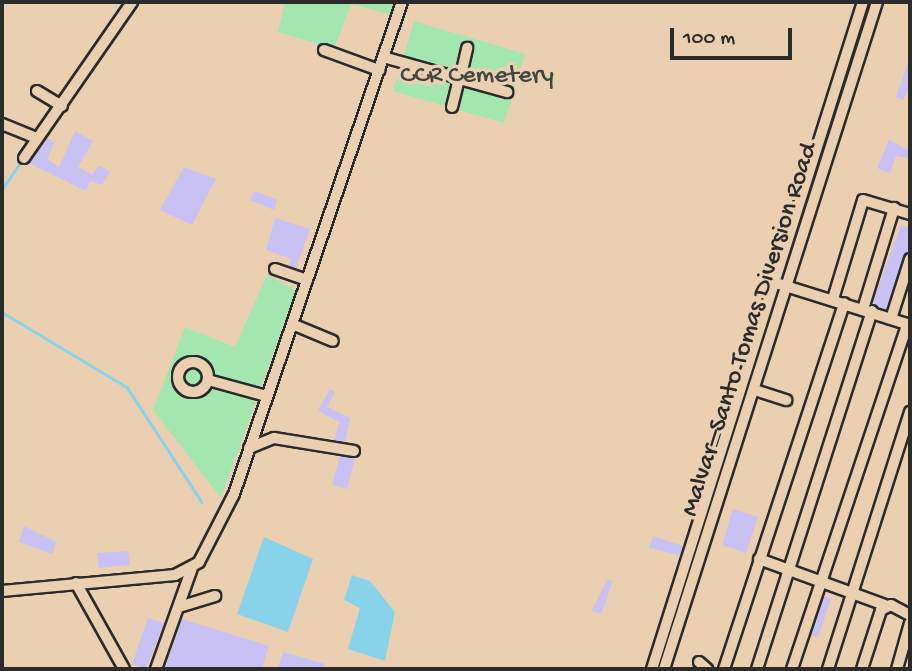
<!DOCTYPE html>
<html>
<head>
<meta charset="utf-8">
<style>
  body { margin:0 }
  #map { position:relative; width:912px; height:671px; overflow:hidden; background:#ead0b1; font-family:"Gochi Hand",sans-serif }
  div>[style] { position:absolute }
  .green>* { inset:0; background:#a4e6af }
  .water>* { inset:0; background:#89d3ea }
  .stream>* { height:2.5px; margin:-1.25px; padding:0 1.25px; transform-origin:1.25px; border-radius:1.25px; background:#89d3ea }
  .building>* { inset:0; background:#c9c0f3 }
  .roads { filter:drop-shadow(2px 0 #2b2b2b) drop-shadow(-2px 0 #2b2b2b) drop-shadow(0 2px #2b2b2b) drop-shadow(0 -2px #2b2b2b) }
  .minor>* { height:10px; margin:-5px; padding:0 5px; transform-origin:5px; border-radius:5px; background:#ead0b1 }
  .minor>.ring { margin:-5px; padding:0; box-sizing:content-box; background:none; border:10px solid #ead0b1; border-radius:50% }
  span { translate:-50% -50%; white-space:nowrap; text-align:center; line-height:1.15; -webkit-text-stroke:7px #ead0b1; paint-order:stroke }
  .park-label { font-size:26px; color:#3d473f }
  .street-label { font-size:26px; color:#2b2b2b }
  .frame { position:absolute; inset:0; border:4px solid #2b2b2b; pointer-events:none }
  .scale { position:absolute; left:670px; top:28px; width:122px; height:32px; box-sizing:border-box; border:4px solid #2b2b2b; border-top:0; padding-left:9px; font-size:21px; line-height:24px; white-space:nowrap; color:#2b2b2b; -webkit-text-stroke:5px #ead0b1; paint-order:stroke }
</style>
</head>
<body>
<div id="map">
  <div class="green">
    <div style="clip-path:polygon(285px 2px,397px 2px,392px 15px,351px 4px,334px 49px,278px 32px)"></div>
    <div style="clip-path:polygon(414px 21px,525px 54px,504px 123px,393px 91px)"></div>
    <div style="clip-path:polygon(267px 275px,296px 290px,221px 498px,153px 410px,185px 327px,235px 347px)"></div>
  </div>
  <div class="water">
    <div style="clip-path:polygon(264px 537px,313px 559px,288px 632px,237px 614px)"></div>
    <div style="clip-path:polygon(352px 575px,370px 581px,395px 612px,385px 661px,348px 649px,360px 608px,344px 600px)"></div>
  </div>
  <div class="stream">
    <div style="left:2px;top:189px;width:29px;rotate:-55deg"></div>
    <div style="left:2px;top:312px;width:146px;rotate:31deg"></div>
    <div style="left:127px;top:387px;width:137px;rotate:56.9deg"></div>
  </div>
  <div class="building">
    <div style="clip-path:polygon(910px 58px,910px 85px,903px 100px,896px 97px)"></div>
    <div style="clip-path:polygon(75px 131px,93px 141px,78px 167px,93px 175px,99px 165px,110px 172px,102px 185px,90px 181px,86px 191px,29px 163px,47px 138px,54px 143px,47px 159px,59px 167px)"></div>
    <div style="clip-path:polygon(889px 140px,910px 151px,910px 159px,896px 156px,890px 173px,877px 168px)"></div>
    <div style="clip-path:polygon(184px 167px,216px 179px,192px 225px,160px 210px)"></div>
    <div style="clip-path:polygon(254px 191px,277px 200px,274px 210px,250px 200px)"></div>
    <div style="clip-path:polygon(275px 218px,310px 229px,296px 268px,289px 266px,291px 259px,266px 250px)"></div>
    <div style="clip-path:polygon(901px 225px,910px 229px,910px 249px,886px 310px,872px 304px)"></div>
    <div style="clip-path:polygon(330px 389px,335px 392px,327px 407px,350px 418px,345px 442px,334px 440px,340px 422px,318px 411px)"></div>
    <div style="clip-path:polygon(340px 456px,355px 458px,347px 489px,332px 485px)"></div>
    <div style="clip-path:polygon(733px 509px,758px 517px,746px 553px,722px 545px)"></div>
    <div style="clip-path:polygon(24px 526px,57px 542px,52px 554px,19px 542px)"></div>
    <div style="clip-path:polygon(653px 536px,683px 546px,680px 555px,649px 548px)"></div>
    <div style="clip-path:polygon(128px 551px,130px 565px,99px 568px,97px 553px)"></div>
    <div style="clip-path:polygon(608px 579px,613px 581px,601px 614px,591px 611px)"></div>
    <div style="clip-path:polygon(824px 597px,831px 599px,818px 637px,811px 635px)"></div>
    <div style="clip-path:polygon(148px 618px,164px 623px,146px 669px,132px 664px)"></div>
    <div style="clip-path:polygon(182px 619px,269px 646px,262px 669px,165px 669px)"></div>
    <div style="clip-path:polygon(283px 652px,325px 664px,323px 669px,278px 669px)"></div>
  </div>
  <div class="roads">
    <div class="minor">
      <div style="left:324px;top:50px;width:59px;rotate:20deg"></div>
      <div style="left:383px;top:57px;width:75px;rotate:15.5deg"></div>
      <div style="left:461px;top:75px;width:28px;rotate:-77deg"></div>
      <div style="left:463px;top:80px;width:46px;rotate:15.3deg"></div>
      <div style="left:37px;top:91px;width:29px;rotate:31deg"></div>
      <div style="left:452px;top:107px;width:25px;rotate:-76deg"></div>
      <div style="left:2px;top:124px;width:37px;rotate:22deg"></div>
      <div style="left:24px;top:158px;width:190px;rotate:-55.3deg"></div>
      <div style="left:275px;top:269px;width:34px;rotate:19deg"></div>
      <div style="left:776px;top:283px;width:140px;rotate:17.4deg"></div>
      <div style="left:833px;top:299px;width:103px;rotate:-73.1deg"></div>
      <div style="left:863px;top:200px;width:49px;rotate:16.6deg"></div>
      <div style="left:863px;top:309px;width:106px;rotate:-72.9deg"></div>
      <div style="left:891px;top:319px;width:63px;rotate:-72.4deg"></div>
      <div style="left:292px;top:324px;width:44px;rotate:22.5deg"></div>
      <div class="ring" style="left:178px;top:362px;width:20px;height:20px"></div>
      <div style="left:208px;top:380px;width:60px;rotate:15.4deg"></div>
      <div style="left:755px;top:390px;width:33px;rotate:18deg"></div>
      <div style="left:249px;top:448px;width:27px;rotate:-22deg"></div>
      <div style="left:274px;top:438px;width:81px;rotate:9.2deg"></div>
      <div style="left:759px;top:559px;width:134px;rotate:20.1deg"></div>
      <div style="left:76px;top:583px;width:98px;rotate:60.8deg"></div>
      <div style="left:2px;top:591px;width:174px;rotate:-5.3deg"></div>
      <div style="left:175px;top:575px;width:27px;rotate:-28deg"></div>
      <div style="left:199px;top:562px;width:76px;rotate:-62.8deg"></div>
      <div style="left:234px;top:494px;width:520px;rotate:-71.15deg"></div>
      <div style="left:179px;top:607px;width:38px;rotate:-17deg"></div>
      <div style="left:699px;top:662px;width:11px;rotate:41deg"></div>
      <div style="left:156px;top:669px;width:107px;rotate:-70.4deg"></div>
      <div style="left:652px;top:669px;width:700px;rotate:-72.45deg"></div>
      <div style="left:664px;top:669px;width:700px;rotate:-72.29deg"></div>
      <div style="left:724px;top:669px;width:385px;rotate:-71.8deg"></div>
      <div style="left:757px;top:669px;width:376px;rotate:-72.2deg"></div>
      <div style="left:792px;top:669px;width:363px;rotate:-71.5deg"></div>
      <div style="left:828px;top:669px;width:270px;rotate:-72.3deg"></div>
      <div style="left:862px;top:669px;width:62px;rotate:-72.1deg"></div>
      <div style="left:881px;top:610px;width:11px;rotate:-27deg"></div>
      <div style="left:891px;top:605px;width:21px;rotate:28deg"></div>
      <div style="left:897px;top:669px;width:48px;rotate:-74.2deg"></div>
    </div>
  </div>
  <div class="park-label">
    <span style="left:477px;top:77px">CCR Cemetery</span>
  </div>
  <div class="street-label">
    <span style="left:751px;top:330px;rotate:-72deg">Malvar–Santo Tomas Diversion Road</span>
  </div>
  <div class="frame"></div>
  <div class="scale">100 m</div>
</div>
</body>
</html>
